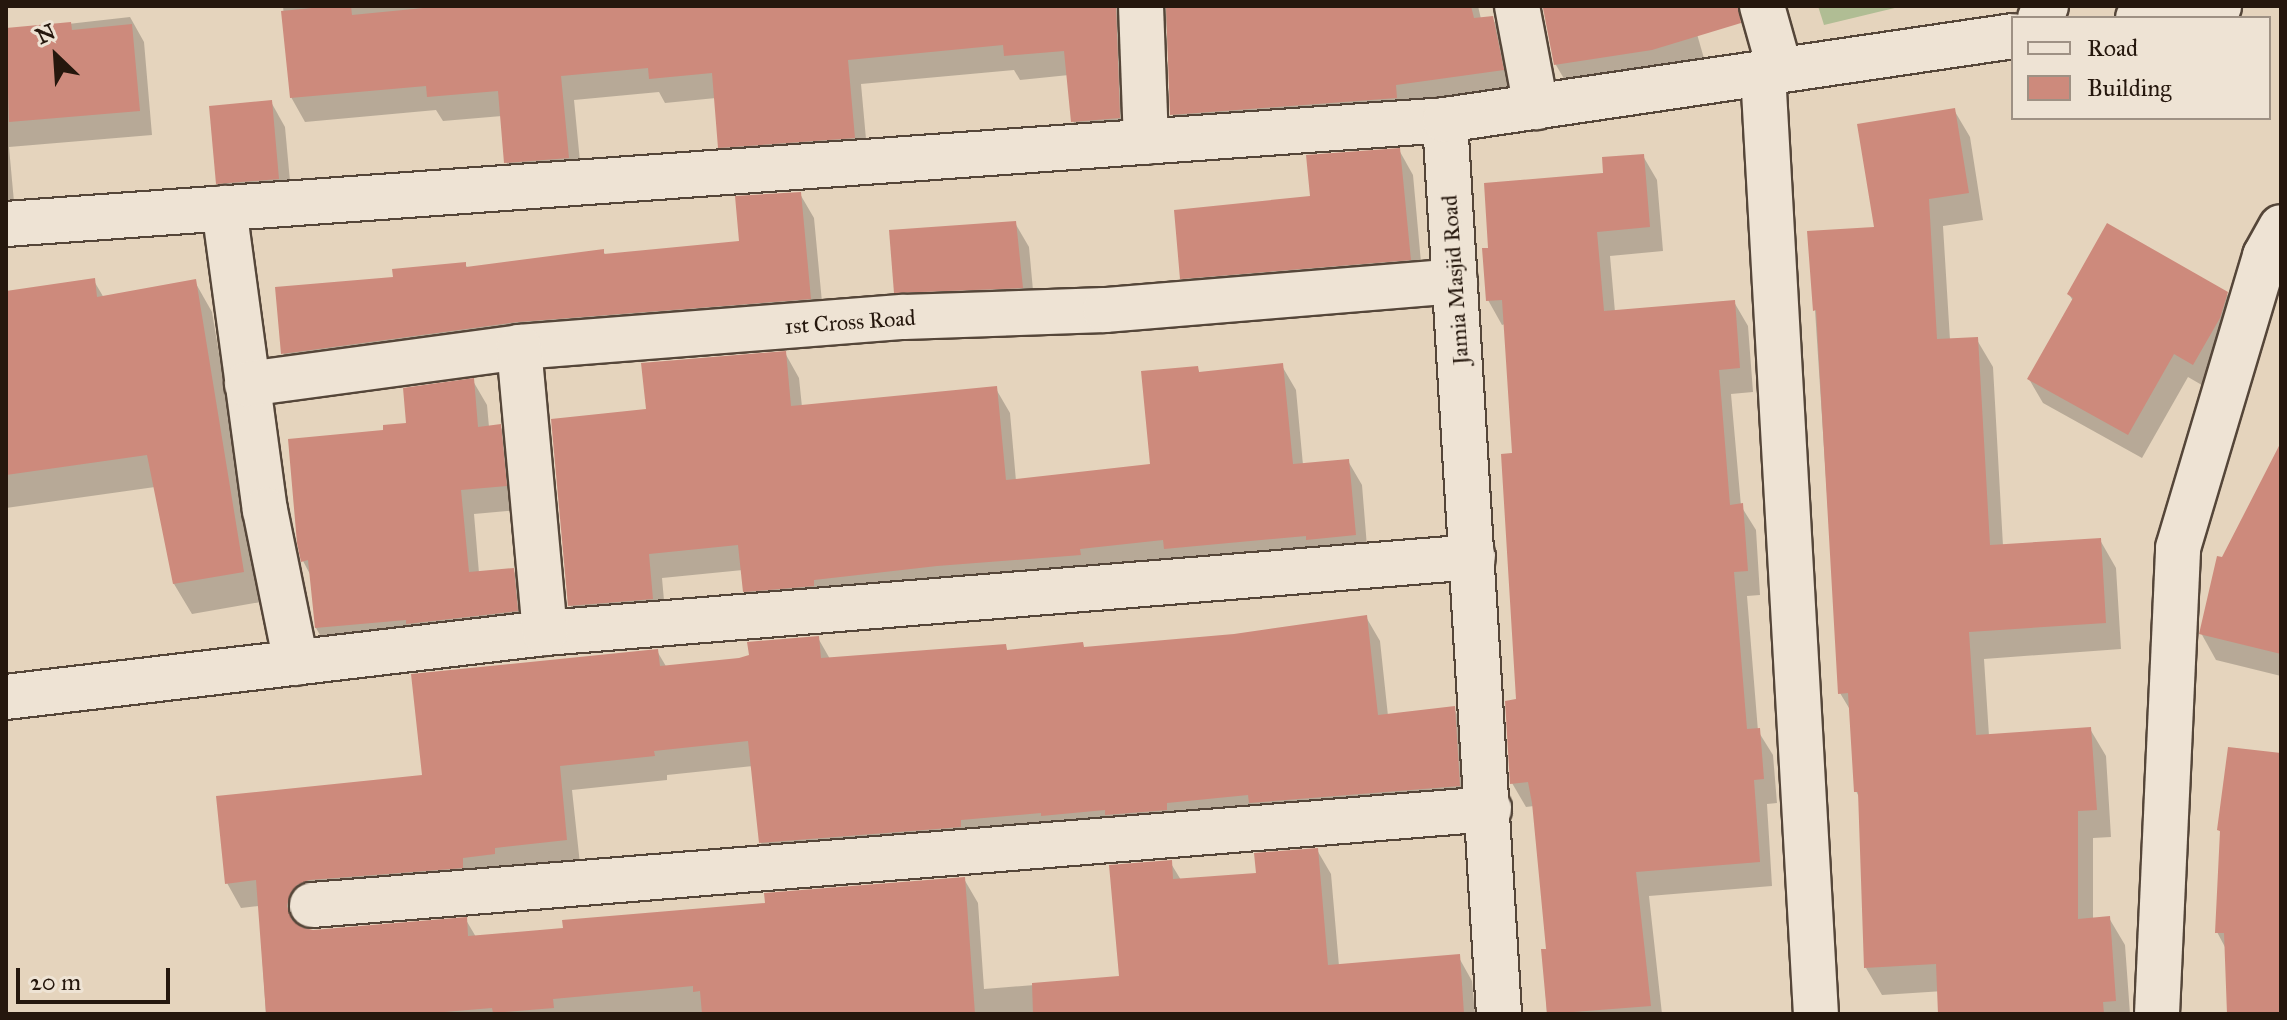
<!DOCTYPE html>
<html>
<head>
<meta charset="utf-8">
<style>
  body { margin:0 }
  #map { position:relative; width:2287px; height:1020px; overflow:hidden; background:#e5d4bd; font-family:"IM FELL Great Primer",serif }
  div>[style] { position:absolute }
  .green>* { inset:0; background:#b0bd94 }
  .shadow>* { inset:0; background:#0003 }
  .building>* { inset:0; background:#cd8a7c }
  .roads { filter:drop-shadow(2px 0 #554639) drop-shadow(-2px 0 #554639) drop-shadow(0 2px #554639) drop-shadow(0 -2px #554639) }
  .minor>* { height:44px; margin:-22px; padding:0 22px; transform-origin:22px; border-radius:22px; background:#eee3d4 }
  span { translate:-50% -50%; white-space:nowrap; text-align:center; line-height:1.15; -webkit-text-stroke:6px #eee3d4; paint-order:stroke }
  .street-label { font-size:22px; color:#25170d }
  .frame { position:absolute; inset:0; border:8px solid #25170d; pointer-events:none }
  .legend { position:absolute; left:2011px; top:16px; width:260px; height:104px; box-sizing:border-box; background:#eee3d4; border:2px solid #9e9184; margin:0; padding:10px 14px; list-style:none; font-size:24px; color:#25170d }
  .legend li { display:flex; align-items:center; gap:16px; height:40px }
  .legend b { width:40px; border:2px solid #9e9184 }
  .north { position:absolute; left:16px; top:16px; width:80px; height:80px; -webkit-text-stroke:6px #eee3d4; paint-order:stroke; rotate:335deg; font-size:22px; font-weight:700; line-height:32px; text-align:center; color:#25170d }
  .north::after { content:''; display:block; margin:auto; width:28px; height:36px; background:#25170d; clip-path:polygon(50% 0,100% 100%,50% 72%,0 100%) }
  .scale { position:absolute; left:16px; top:968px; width:154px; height:36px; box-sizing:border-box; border:4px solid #25170d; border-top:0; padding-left:10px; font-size:24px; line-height:28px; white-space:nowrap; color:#25170d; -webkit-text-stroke:6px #eee3d4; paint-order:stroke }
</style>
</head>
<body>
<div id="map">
  <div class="green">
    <div style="clip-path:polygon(1818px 6px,1903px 6px,1824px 25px)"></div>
  </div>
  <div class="shadow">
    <div style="clip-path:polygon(283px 6px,1134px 6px,1133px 142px,1087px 146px,1073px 121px,1069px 75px,1020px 80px,1014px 70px,861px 84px,868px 161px,734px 171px,720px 147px,716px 98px,665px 103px,659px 92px,574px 100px,582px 182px,520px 187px,506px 162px,502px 116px,443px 121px,436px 110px,305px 122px,291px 97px)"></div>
    <div style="clip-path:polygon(1165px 6px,1478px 6px,1481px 19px,1492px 18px,1506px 41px,1516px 93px,1185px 138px,1172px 114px)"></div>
    <div style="clip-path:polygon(1572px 6px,1689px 6px,1705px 62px,1570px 89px,1556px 65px)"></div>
    <div style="clip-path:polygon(130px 17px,144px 42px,152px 135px,9px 147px,16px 224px,6px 228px,6px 31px)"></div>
    <div style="clip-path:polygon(271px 102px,285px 127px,292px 203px,232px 207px,218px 183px)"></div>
    <div style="clip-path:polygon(1954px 110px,1970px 137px,1983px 220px,1943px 226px,1950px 340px,1977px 340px,1993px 367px,2003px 546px,2100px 540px,2116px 568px,2121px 649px,1984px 659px,1989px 736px,2090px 729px,2106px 756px,2111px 837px,2093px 838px,2093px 919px,2109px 918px,2125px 945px,2130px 1014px,1993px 1014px,1990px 988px,1882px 995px,1866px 968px,1860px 799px,1856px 791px,1852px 713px,1840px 693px,1815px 310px,1876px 229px)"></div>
    <div style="clip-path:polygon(1399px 150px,1413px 175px,1423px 284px,1196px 302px,1182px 278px,1312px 198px)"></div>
    <div style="clip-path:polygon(1643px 156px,1657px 180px,1663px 251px,1610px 256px,1615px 312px,1734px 302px,1748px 326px,1753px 392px,1731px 394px,1741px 506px,1756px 530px,1760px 595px,1747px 596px,1758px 731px,1773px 755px,1777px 803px,1767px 804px,1772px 886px,1649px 896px,1662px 1014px,1547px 1014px,1543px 951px,1548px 951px,1534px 806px,1526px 807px,1512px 783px,1519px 701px,1515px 455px,1505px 324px,1502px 325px,1488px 300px,1490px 249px,1605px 175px)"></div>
    <div style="clip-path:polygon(800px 194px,814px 218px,824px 323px,297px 378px,283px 354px,395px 279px,465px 264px,468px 269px,603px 251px,606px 256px,742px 243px)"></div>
    <div style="clip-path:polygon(1015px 223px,1029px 247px,1035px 312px,910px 316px,896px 292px)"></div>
    <div style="clip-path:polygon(94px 281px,104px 298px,195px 282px,212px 312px,261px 602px,192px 614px,174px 584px,155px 487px,6px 508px,6px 293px)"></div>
    <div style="clip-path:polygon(2069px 294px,2227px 294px,2241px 318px,2207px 388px,2188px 377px,2142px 458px,2043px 403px,2029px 379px,2073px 301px)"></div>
    <div style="clip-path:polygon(785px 353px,799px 378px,802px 407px,996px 389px,1010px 413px,1016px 481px,1152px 466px,1197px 368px,1200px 374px,1282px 366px,1296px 390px,1303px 465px,1348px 461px,1362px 485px,1368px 559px,759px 615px,745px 591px,743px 570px,662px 578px,666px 623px,584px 630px,570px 605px,648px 411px)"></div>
    <div style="clip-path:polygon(473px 381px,487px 405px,489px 427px,500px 426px,514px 451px,519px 510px,474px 514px,479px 573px,513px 570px,527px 594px,531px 635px,330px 652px,316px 628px,311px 576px,303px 561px,386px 432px,408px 424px)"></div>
    <div style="clip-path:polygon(2281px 447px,2281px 676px,2216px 660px,2201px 633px,2223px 559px)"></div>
    <div style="clip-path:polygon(1366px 617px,1380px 641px,1388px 716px,1454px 709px,1468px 733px,1473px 810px,775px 867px,761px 843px,753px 766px,667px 775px,667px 780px,572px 790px,580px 864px,303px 919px,301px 929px,313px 932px,466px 920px,476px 937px,565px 930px,964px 879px,978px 903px,984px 989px,1121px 978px,1170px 862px,1181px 880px,1258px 874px,1317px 850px,1331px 874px,1339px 966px,1458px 956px,1472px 981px,1475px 1014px,266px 1014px,259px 906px,241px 908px,227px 883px,657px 651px,667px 668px,740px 660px,818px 638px,830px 659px,1005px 646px,1008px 652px,1085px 649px,1235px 636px)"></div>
    <div style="clip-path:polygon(2281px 755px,2281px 1014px,2229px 1014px,2226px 949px,2217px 932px,2222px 835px,2219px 830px)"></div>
  </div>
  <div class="building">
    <div style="clip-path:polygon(333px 6px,351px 6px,352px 15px,444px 6px,1116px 6px,1120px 118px,1071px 122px,1064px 51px,1004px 56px,1003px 45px,848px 60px,855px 138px,718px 148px,712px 73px,649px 79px,648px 68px,561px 76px,569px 158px,504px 163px,498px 91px,427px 97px,426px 86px,290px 98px,281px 11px)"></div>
    <div style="clip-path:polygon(1166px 6px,1471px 6px,1474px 18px,1493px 16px,1504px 70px,1396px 85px,1397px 98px,1170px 115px)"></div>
    <div style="clip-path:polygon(1559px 6px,1738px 6px,1741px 23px,1652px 50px,1554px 65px,1543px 8px)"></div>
    <div style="clip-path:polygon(71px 22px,72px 30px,132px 24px,140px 111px,9px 122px,6px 28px)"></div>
    <div style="clip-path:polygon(272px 100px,279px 179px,216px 184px,209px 106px)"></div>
    <div style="clip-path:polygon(1955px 108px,1969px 193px,1929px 199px,1937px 339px,1978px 337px,1990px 545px,2101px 538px,2106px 623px,1969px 632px,1976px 735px,2091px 727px,2097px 810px,2078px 811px,2078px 919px,2110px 916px,2116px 1001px,2103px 1002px,2104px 1014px,1938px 1014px,1936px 964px,1864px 968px,1858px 792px,1854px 792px,1848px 693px,1838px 694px,1816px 310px,1813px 311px,1807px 231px,1874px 227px,1857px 124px)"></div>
    <div style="clip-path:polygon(1400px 148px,1411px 260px,1180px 279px,1174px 210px,1310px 196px,1306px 155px)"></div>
    <div style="clip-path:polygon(1644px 154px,1650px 227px,1597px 232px,1604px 311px,1735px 300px,1740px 368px,1719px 370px,1730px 505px,1743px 503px,1748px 571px,1734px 572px,1747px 729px,1760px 728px,1764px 779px,1754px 780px,1760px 862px,1636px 872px,1651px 1006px,1547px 1014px,1541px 949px,1546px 949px,1532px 803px,1528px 782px,1510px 784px,1505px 701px,1516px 699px,1501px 454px,1512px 453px,1502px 300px,1486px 301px,1482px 248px,1488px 248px,1484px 183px,1603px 173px,1602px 157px)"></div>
    <div style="clip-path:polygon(801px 192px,811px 299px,517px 322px,281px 354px,275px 287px,393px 277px,392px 269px,466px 262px,466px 267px,604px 249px,604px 254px,739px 241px,735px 196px)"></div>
    <div style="clip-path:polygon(1016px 221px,1023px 288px,894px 293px,889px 230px)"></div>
    <div style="clip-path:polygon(2107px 223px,2228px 292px,2220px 318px,2193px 365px,2174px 354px,2128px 435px,2027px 379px,2073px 298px,2067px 294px)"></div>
    <div style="clip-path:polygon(95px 278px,97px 297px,196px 279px,244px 572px,173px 584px,147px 455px,6px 475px,6px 291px)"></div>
    <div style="clip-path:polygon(786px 351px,791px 406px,997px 386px,1006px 480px,1150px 464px,1141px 371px,1198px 366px,1199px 372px,1283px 363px,1293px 464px,1349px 459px,1356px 535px,1306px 540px,1306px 536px,1164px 549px,1163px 540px,1080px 549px,1081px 555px,937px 566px,814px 580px,814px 586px,743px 592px,738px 545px,649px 554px,653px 599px,568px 606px,551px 419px,646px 409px,641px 363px)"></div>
    <div style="clip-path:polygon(474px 378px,478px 427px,501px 424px,507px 486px,461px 490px,469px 572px,514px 568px,518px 611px,406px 624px,406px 620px,315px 628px,308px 560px,301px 562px,297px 543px,288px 439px,383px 430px,383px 425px,406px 423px,403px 388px)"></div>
    <div style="clip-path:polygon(2281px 442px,2281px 654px,2199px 634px,2217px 556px,2222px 557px)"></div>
    <div style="clip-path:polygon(1367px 615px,1378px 715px,1455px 706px,1460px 786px,1249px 803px,1248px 795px,1167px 803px,1167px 810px,1105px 815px,1105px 810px,1041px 816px,1041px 813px,961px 820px,961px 827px,759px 843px,748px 741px,654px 751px,655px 756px,560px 766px,567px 840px,495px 848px,495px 854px,463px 858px,463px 868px,309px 880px,297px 885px,290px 894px,287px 906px,292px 920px,301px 927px,313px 930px,467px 917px,468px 936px,563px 928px,562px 920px,765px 903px,764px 893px,965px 877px,975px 1014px,702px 1014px,700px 991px,693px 992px,693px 986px,553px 999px,554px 1008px,493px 1013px,492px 1008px,420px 1014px,266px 1014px,256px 880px,225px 884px,216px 796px,422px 775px,411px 674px,658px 649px,660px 666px,739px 658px,749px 655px,747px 642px,819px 636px,821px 658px,1006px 644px,1007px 650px,1083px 642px,1084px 647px,1234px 634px)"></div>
    <div style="clip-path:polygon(2228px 747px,2281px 753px,2281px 1014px,2227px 1014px,2224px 933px,2215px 933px,2220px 831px,2217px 830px)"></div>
    <div style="clip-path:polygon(1318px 848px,1328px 965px,1460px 954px,1464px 1014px,1033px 1014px,1032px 983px,1119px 976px,1109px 865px,1172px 860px,1173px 879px,1256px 873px,1254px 853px)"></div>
  </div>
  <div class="roads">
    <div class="minor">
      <div style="left:1141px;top:6px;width:136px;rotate:87.9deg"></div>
      <div style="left:1517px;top:6px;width:103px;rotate:79.3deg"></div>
      <div style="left:1762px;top:6px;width:66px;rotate:74.3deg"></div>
      <div style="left:2040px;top:18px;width:13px;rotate:-63deg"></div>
      <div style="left:2138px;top:18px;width:82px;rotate:-8.4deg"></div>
      <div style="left:1763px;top:73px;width:942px;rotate:86.78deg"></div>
      <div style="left:224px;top:208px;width:305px;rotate:82.3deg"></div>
      <div style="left:265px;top:510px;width:156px;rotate:78.5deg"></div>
      <div style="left:6px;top:224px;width:1443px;rotate:-4.13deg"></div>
      <div style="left:247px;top:384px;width:275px;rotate:-7.7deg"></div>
      <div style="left:519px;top:347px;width:386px;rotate:-4.5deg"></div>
      <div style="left:904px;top:317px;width:201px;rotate:-2deg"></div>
      <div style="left:1105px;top:310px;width:351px;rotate:-4.7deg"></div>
      <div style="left:545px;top:633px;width:931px;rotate:-4.68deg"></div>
      <div style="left:6px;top:697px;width:543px;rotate:-6.77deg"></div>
      <div style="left:545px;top:633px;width:287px;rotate:-95.2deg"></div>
      <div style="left:312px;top:905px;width:1181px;rotate:-4.66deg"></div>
      <div style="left:1499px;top:1014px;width:896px;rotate:-93.46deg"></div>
      <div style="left:1445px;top:120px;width:574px;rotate:-8.41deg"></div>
      <div style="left:2157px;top:1014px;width:466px;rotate:-87.4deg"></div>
      <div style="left:2178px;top:548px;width:305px;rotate:-73.4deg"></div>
      <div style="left:2265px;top:256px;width:33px;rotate:-61deg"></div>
    </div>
  </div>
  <div class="street-label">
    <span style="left:1455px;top:280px;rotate:-94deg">Jamia Masjid Road</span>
    <span style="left:850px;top:322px;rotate:-4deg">1st Cross Road</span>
  </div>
  <div class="frame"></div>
  <ul class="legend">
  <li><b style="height:10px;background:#eee3d4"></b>Road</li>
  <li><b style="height:22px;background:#cd8a7c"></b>Building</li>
  </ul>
  <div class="north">N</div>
  <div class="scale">20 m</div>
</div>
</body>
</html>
